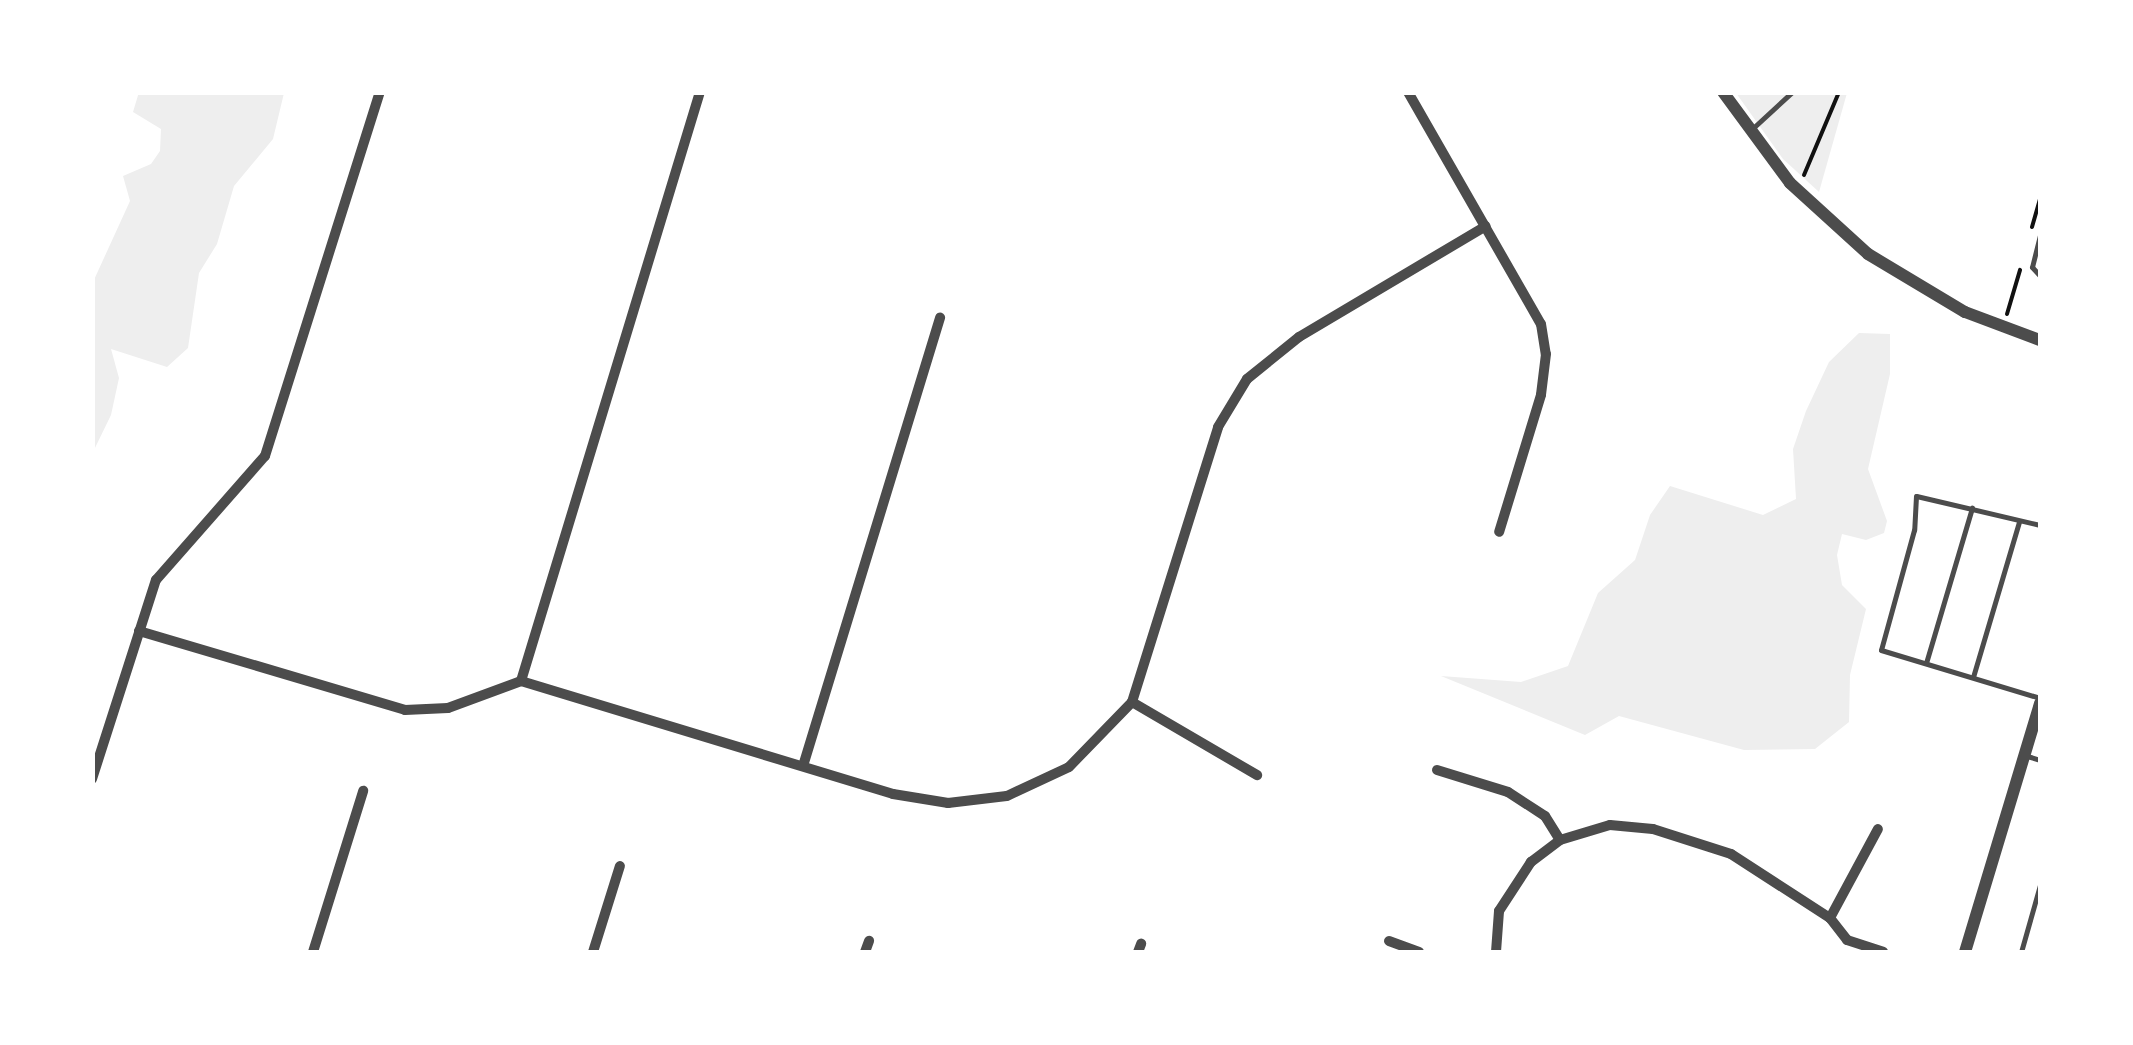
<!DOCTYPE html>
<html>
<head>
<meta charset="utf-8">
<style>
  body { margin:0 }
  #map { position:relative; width:2133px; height:1045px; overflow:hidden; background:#fff; font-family:Roboto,sans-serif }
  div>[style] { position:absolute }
  .green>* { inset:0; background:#eee }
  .path>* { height:4px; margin:-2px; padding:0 2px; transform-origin:2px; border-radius:2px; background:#111 }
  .service>* { height:5px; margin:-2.5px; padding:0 2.5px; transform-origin:2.5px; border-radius:2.5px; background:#4c4c4c }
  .minor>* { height:10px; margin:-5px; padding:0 5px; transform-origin:5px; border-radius:5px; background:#4c4c4c }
  .tertiary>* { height:12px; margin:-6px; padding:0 6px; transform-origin:6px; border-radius:6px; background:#4c4c4c }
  span { translate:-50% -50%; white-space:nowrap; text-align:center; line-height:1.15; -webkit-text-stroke:8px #fff; paint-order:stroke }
  .frame { position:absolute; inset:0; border:95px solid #fff; pointer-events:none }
</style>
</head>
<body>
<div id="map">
  <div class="green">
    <div style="clip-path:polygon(139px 92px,284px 93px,273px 139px,234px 186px,217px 244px,199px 273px,188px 348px,167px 367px,111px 349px,119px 378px,111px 415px,93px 452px,93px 282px,130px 201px,123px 176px,151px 164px,160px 151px,161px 129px,133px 112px)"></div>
    <div style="clip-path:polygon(1736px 93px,1847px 93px,1819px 192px,1783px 159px)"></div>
    <div style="clip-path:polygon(1859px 333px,1890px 334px,1890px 374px,1868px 469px,1887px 521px,1884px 533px,1866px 540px,1842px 534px,1837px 555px,1842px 585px,1866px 609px,1850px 675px,1849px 722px,1815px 749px,1744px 750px,1619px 716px,1585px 735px,1441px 676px,1521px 682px,1568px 666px,1598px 593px,1635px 560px,1650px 515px,1670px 486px,1763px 515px,1796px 499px,1793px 449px,1806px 411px,1829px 362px)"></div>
  </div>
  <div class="path">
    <div style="left:1804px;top:175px;width:90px;rotate:-67.1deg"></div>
    <div style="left:2032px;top:227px;width:29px;rotate:-74deg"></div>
    <div style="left:2007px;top:314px;width:46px;rotate:-73.5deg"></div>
  </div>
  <div class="service">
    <div style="left:1753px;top:128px;width:53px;rotate:-42.7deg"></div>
    <div style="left:2040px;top:235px;width:33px;rotate:104deg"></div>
    <div style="left:2032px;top:267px;width:12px;rotate:48deg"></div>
    <div style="left:2040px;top:525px;width:127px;rotate:-166.8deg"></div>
    <div style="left:1916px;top:496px;width:34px;rotate:93deg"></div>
    <div style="left:1914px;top:530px;width:124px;rotate:105.4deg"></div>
    <div style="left:1881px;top:650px;width:166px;rotate:16.8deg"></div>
    <div style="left:1926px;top:663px;width:162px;rotate:-73.5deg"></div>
    <div style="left:1973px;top:677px;width:162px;rotate:-73.5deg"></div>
    <div style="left:2027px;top:756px;width:14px;rotate:17deg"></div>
    <div style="left:2021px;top:952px;width:70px;rotate:-74.2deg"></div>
  </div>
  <div class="minor">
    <div style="left:1408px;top:92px;width:267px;rotate:60.2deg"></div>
    <div style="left:1541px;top:324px;width:30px;rotate:81deg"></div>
    <div style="left:1546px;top:354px;width:41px;rotate:97deg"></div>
    <div style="left:1541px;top:395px;width:143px;rotate:107deg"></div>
    <div style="left:139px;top:631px;width:277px;rotate:16.5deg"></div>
    <div style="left:405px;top:710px;width:43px;rotate:-2.7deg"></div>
    <div style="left:448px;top:708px;width:78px;rotate:-20.3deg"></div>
    <div style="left:521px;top:681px;width:389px;rotate:16.9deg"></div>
    <div style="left:893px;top:794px;width:56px;rotate:9.3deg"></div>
    <div style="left:948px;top:803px;width:59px;rotate:-6.8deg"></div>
    <div style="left:1007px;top:796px;width:68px;rotate:-25.1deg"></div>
    <div style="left:1069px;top:767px;width:91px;rotate:-45.9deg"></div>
    <div style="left:1132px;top:702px;width:288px;rotate:-72.6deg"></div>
    <div style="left:1218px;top:427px;width:56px;rotate:-58.9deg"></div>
    <div style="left:1247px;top:379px;width:67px;rotate:-38.9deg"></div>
    <div style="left:1299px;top:337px;width:217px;rotate:-30.7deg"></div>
    <div style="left:521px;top:681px;width:616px;rotate:-73.1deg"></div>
    <div style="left:1132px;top:702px;width:145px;rotate:30.3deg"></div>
    <div style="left:803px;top:766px;width:469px;rotate:-73deg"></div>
    <div style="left:1437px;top:770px;width:74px;rotate:17.2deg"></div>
    <div style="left:1508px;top:792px;width:44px;rotate:33deg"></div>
    <div style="left:1545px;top:816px;width:28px;rotate:58deg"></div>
    <div style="left:92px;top:779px;width:209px;rotate:-72.2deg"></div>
    <div style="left:156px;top:580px;width:165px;rotate:-48.7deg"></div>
    <div style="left:265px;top:456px;width:382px;rotate:-72.5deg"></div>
    <div style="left:1830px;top:918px;width:101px;rotate:-61.7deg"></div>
    <div style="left:1389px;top:941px;width:32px;rotate:20deg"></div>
    <div style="left:313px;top:952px;width:169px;rotate:-72.7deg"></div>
    <div style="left:593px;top:952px;width:90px;rotate:-72.6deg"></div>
    <div style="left:865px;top:952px;width:12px;rotate:-70deg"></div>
    <div style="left:1138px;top:952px;width:9px;rotate:-69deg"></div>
    <div style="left:1496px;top:952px;width:41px;rotate:-85.8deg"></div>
    <div style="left:1499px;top:911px;width:59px;rotate:-56.9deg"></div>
    <div style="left:1531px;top:862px;width:36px;rotate:-37deg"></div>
    <div style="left:1560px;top:840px;width:52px;rotate:-16.7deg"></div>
    <div style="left:1610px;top:825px;width:43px;rotate:5.3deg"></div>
    <div style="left:1653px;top:829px;width:82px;rotate:17.8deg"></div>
    <div style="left:1731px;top:854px;width:118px;rotate:32.9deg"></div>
    <div style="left:1830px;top:918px;width:28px;rotate:52deg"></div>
    <div style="left:1847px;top:940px;width:38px;rotate:18deg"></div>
  </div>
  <div class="tertiary">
    <div style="left:1723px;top:92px;width:113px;rotate:53.6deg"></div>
    <div style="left:1790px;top:183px;width:105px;rotate:42.3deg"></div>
    <div style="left:1868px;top:254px;width:113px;rotate:30.9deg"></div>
    <div style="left:1965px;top:312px;width:80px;rotate:20.5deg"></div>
    <div style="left:1965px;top:952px;width:260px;rotate:-73.2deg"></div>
  </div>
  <div class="frame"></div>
</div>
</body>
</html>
